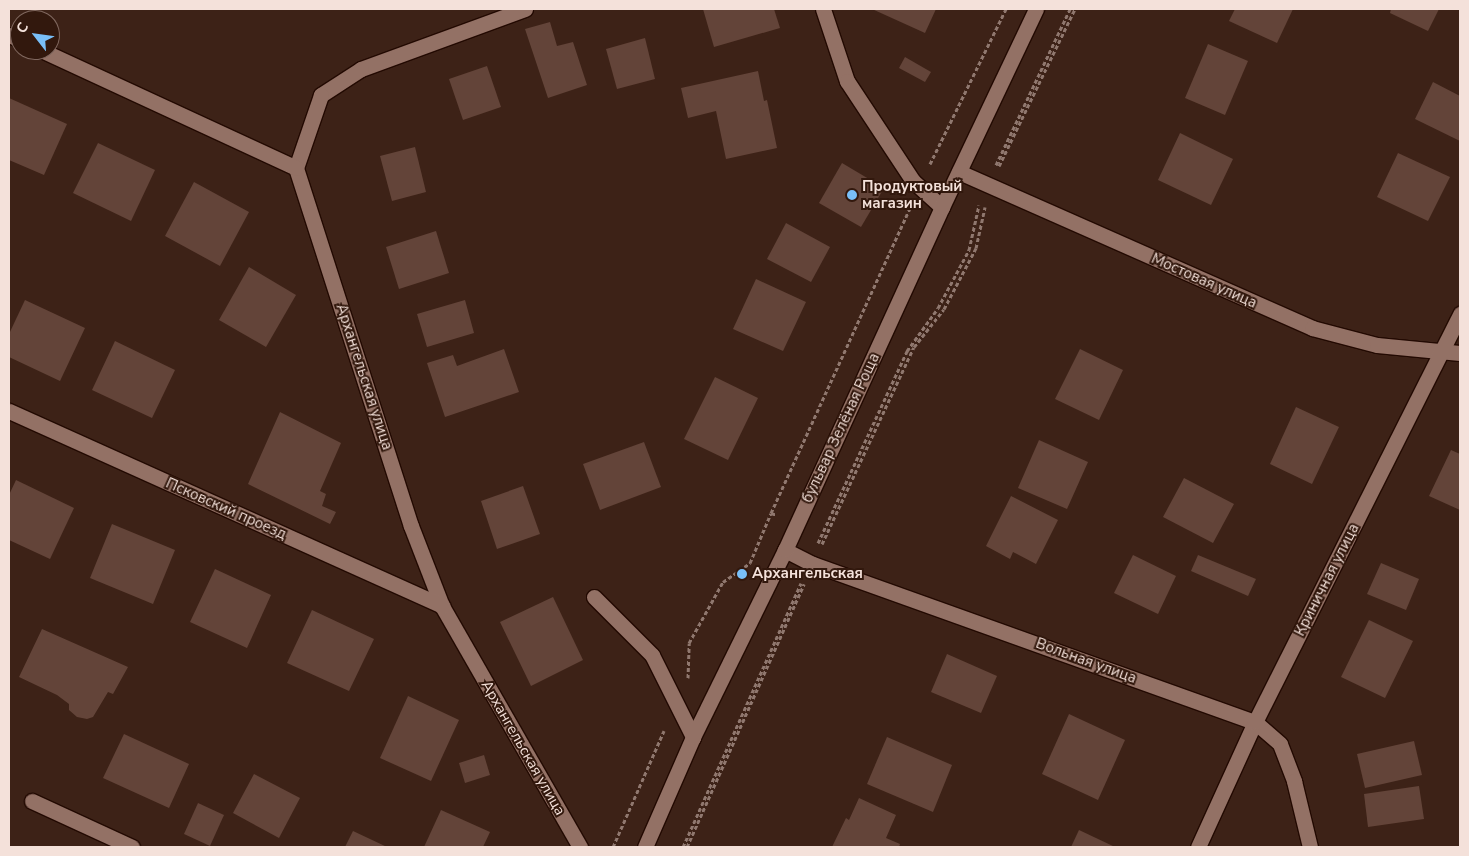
<!DOCTYPE html>
<html>
<head>
<meta charset="utf-8">
<style>
  body { margin:0 }
  #map { position:relative; width:1469px; height:856px; overflow:hidden; background:#3d2217; font-family:"Nunito Sans",sans-serif }
  div>[style] { position:absolute }
  .building>* { inset:0; background:#634439 }
  .path>* { height:3px; margin-top:-1.5px; transform-origin:0; background:repeating-linear-gradient(90deg,#90786f 0 4px,transparent 0 6.5px) }
  .roads { filter:drop-shadow(1px 0 #230a02) drop-shadow(-1px 0 #230a02) drop-shadow(0 1px #230a02) drop-shadow(0 -1px #230a02) }
  .minor>* { height:15px; margin:-7.5px; padding:0 7.5px; transform-origin:7.5px; border-radius:7.5px; background:#937165 }
  .dots>* { width:14px; height:14px; translate:-50% -50%; box-sizing:border-box; border:2px solid #32180d; border-radius:50% }
  span { translate:-50% -50%; white-space:nowrap; text-align:center; line-height:1.15; -webkit-text-stroke:4px #32180d; paint-order:stroke }
  .poi-label { font-size:15px; color:#f4e1da; font-weight:700 }
  .left { translate:0 -50%; text-align:left }
  .street-label { font-size:15px; color:#f4e1da }
  .frame { position:absolute; inset:0; border:10px solid #f4e1da; pointer-events:none }
  .north { position:absolute; left:10px; top:10px; width:50px; height:50px; box-sizing:border-box; background:#32180d; border:1px solid #80685f; border-radius:50%; rotate:300deg; font-size:14px; font-weight:700; line-height:20px; text-align:center; color:#f4e1da }
  .north::after { content:''; display:block; margin:auto; width:18px; height:22px; background:#79bff8; clip-path:polygon(50% 0,100% 100%,50% 72%,0 100%) }
</style>
</head>
<body>
<div id="map">
  <div class="building">
    <div style="clip-path:polygon(703px 9px,774px 9px,780px 28px,714px 47px)"></div>
    <div style="clip-path:polygon(872px 9px,936px 9px,925px 33px)"></div>
    <div style="clip-path:polygon(1235px 9px,1293px 9px,1277px 43px,1229px 21px)"></div>
    <div style="clip-path:polygon(1391px 9px,1439px 9px,1428px 31px,1390px 13px)"></div>
    <div style="clip-path:polygon(550px 22px,557px 46px,573px 42px,587px 85px,548px 98px,525px 29px)"></div>
    <div style="clip-path:polygon(645px 38px,655px 79px,617px 89px,606px 49px)"></div>
    <div style="clip-path:polygon(1208px 44px,1248px 61px,1225px 115px,1185px 98px)"></div>
    <div style="clip-path:polygon(905px 57px,931px 72px,925px 82px,899px 68px)"></div>
    <div style="clip-path:polygon(487px 66px,501px 107px,463px 120px,449px 79px)"></div>
    <div style="clip-path:polygon(758px 71px,764px 101px,767px 100px,777px 148px,726px 159px,716px 111px,688px 118px,681px 88px)"></div>
    <div style="clip-path:polygon(1433px 82px,1460px 96px,1460px 141px,1415px 119px)"></div>
    <div style="clip-path:polygon(9px 98px,67px 124px,44px 175px,9px 160px)"></div>
    <div style="clip-path:polygon(1180px 133px,1233px 159px,1211px 205px,1158px 180px)"></div>
    <div style="clip-path:polygon(98px 143px,155px 170px,131px 221px,73px 193px)"></div>
    <div style="clip-path:polygon(415px 147px,426px 192px,392px 201px,380px 156px)"></div>
    <div style="clip-path:polygon(1398px 153px,1450px 177px,1428px 221px,1377px 197px)"></div>
    <div style="clip-path:polygon(842px 163px,884px 188px,861px 227px,819px 203px)"></div>
    <div style="clip-path:polygon(194px 182px,249px 212px,220px 266px,165px 236px)"></div>
    <div style="clip-path:polygon(786px 223px,830px 247px,811px 282px,767px 259px)"></div>
    <div style="clip-path:polygon(436px 231px,449px 273px,399px 289px,386px 247px)"></div>
    <div style="clip-path:polygon(249px 267px,296px 295px,266px 347px,219px 320px)"></div>
    <div style="clip-path:polygon(756px 279px,806px 302px,783px 351px,733px 329px)"></div>
    <div style="clip-path:polygon(25px 300px,85px 328px,60px 381px,9px 357px,9px 334px)"></div>
    <div style="clip-path:polygon(465px 300px,474px 333px,427px 347px,417px 314px)"></div>
    <div style="clip-path:polygon(115px 341px,175px 370px,152px 418px,92px 390px)"></div>
    <div style="clip-path:polygon(504px 349px,519px 392px,445px 417px,427px 363px,453px 355px,457px 366px)"></div>
    <div style="clip-path:polygon(1080px 349px,1123px 370px,1099px 420px,1055px 399px)"></div>
    <div style="clip-path:polygon(715px 377px,758px 398px,728px 460px,684px 439px)"></div>
    <div style="clip-path:polygon(1296px 407px,1339px 427px,1312px 484px,1270px 464px)"></div>
    <div style="clip-path:polygon(280px 412px,341px 443px,320px 491px,326px 494px,322px 506px,336px 512px,330px 524px,248px 484px)"></div>
    <div style="clip-path:polygon(1039px 440px,1088px 462px,1067px 509px,1018px 488px)"></div>
    <div style="clip-path:polygon(644px 442px,661px 487px,600px 510px,583px 464px)"></div>
    <div style="clip-path:polygon(1451px 450px,1460px 454px,1460px 510px,1429px 496px)"></div>
    <div style="clip-path:polygon(1184px 478px,1234px 504px,1213px 543px,1163px 517px)"></div>
    <div style="clip-path:polygon(16px 480px,74px 508px,50px 559px,9px 540px,9px 495px)"></div>
    <div style="clip-path:polygon(523px 486px,540px 534px,497px 549px,481px 501px)"></div>
    <div style="clip-path:polygon(1011px 496px,1058px 520px,1036px 564px,1013px 552px,1010px 559px,986px 546px)"></div>
    <div style="clip-path:polygon(112px 524px,175px 550px,153px 604px,90px 578px)"></div>
    <div style="clip-path:polygon(1133px 555px,1176px 576px,1158px 614px,1114px 593px)"></div>
    <div style="clip-path:polygon(1198px 555px,1256px 579px,1248px 596px,1191px 571px)"></div>
    <div style="clip-path:polygon(1381px 563px,1419px 579px,1406px 610px,1367px 594px)"></div>
    <div style="clip-path:polygon(215px 569px,271px 595px,247px 648px,190px 622px)"></div>
    <div style="clip-path:polygon(553px 597px,583px 660px,531px 686px,500px 622px)"></div>
    <div style="clip-path:polygon(312px 610px,374px 639px,349px 691px,287px 663px)"></div>
    <div style="clip-path:polygon(1369px 620px,1413px 641px,1385px 698px,1341px 677px)"></div>
    <div style="clip-path:polygon(42px 629px,128px 667px,113px 694px,108px 692px,93px 717px,87px 719px,77px 717px,69px 710px,69px 704px,57px 695px,19px 677px)"></div>
    <div style="clip-path:polygon(947px 654px,997px 676px,981px 713px,931px 692px)"></div>
    <div style="clip-path:polygon(408px 696px,459px 720px,431px 781px,380px 758px)"></div>
    <div style="clip-path:polygon(1069px 714px,1125px 740px,1098px 800px,1042px 774px)"></div>
    <div style="clip-path:polygon(124px 734px,189px 764px,169px 808px,103px 778px)"></div>
    <div style="clip-path:polygon(887px 737px,952px 765px,933px 812px,867px 784px)"></div>
    <div style="clip-path:polygon(1414px 741px,1422px 775px,1365px 788px,1357px 754px)"></div>
    <div style="clip-path:polygon(484px 755px,490px 775px,465px 783px,459px 763px)"></div>
    <div style="clip-path:polygon(254px 774px,300px 798px,279px 838px,233px 813px)"></div>
    <div style="clip-path:polygon(1419px 786px,1424px 819px,1368px 827px,1364px 794px)"></div>
    <div style="clip-path:polygon(859px 798px,896px 815px,886px 838px,900px 844px,899px 847px,832px 847px,846px 818px,849px 820px)"></div>
    <div style="clip-path:polygon(198px 803px,224px 815px,210px 846px,184px 834px)"></div>
    <div style="clip-path:polygon(441px 810px,490px 832px,483px 847px,424px 847px)"></div>
    <div style="clip-path:polygon(1079px 830px,1115px 847px,1071px 847px)"></div>
    <div style="clip-path:polygon(353px 831px,387px 847px,345px 847px)"></div>
  </div>
  <div class="path">
    <div style="left:930px;top:164px;width:173px;rotate:-63.9deg"></div>
    <div style="left:996px;top:165px;width:173px;rotate:-64.6deg"></div>
    <div style="left:999px;top:166px;width:174px;rotate:-64.2deg"></div>
    <div style="left:771px;top:513px;width:335px;rotate:-65.5deg"></div>
    <div style="left:818px;top:543px;width:212px;rotate:-65.1deg"></div>
    <div style="left:907px;top:351px;width:53px;rotate:-54.2deg"></div>
    <div style="left:938px;top:308px;width:66px;rotate:-61.9deg"></div>
    <div style="left:969px;top:250px;width:46px;rotate:-77.5deg"></div>
    <div style="left:822px;top:544px;width:217px;rotate:-65deg"></div>
    <div style="left:914px;top:347px;width:48px;rotate:-51.7deg"></div>
    <div style="left:944px;top:309px;width:69px;rotate:-62.3deg"></div>
    <div style="left:976px;top:248px;width:42px;rotate:-77.6deg"></div>
    <div style="left:688px;top:678px;width:35px;rotate:-88deg"></div>
    <div style="left:689px;top:643px;width:70px;rotate:-60.9deg"></div>
    <div style="left:723px;top:582px;width:33px;rotate:-35deg"></div>
    <div style="left:750px;top:563px;width:54px;rotate:-67.2deg"></div>
    <div style="left:771px;top:513px;width:6px;rotate:18deg"></div>
    <div style="left:613px;top:847px;width:127px;rotate:-66.3deg"></div>
    <div style="left:683px;top:847px;width:289px;rotate:-65.9deg"></div>
    <div style="left:687px;top:847px;width:288px;rotate:-66deg"></div>
  </div>
  <div class="roads">
    <div class="minor">
      <div style="left:525px;top:9px;width:175px;rotate:159.9deg"></div>
      <div style="left:361px;top:69px;width:48px;rotate:147deg"></div>
      <div style="left:321px;top:95px;width:77px;rotate:108.9deg"></div>
      <div style="left:296px;top:168px;width:376px;rotate:72.2deg"></div>
      <div style="left:411px;top:526px;width:86px;rotate:68.8deg"></div>
      <div style="left:442px;top:606px;width:278px;rotate:60.2deg"></div>
      <div style="left:823px;top:9px;width:76px;rotate:71.6deg"></div>
      <div style="left:847px;top:81px;width:120px;rotate:56.6deg"></div>
      <div style="left:913px;top:181px;width:39px;rotate:42deg"></div>
      <div style="left:9px;top:35px;width:12px;rotate:24deg"></div>
      <div style="left:41px;top:50px;width:281px;rotate:24.8deg"></div>
      <div style="left:959px;top:172px;width:386px;rotate:23.8deg"></div>
      <div style="left:1312px;top:328px;width:67px;rotate:14.7deg"></div>
      <div style="left:1377px;top:345px;width:83px;rotate:5.5deg"></div>
      <div style="left:9px;top:411px;width:475px;rotate:24.2deg"></div>
      <div style="left:785px;top:550px;width:31px;rotate:27deg"></div>
      <div style="left:813px;top:564px;width:469px;rotate:19.7deg"></div>
      <div style="left:1255px;top:722px;width:33px;rotate:41deg"></div>
      <div style="left:1280px;top:744px;width:40px;rotate:69deg"></div>
      <div style="left:1294px;top:781px;width:68px;rotate:76.4deg"></div>
      <div style="left:594px;top:597px;width:82px;rotate:45deg"></div>
      <div style="left:652px;top:655px;width:92px;rotate:63.4deg"></div>
      <div style="left:32px;top:801px;width:110px;rotate:24.7deg"></div>
      <div style="left:645px;top:847px;width:120px;rotate:-66.4deg"></div>
      <div style="left:693px;top:737px;width:208px;rotate:-63.8deg"></div>
      <div style="left:785px;top:550px;width:377px;rotate:-65.4deg"></div>
      <div style="left:942px;top:207px;width:219px;rotate:-64.6deg"></div>
      <div style="left:1198px;top:847px;width:137px;rotate:-65.5deg"></div>
      <div style="left:1255px;top:722px;width:457px;rotate:-63.3deg"></div>
    </div>
  </div>
  <div class="dots">
    <div style="left:852px;top:195px;background:#79bff8"></div>
    <div style="left:742px;top:574px;background:#79bff8"></div>
  </div>
  <div class="poi-label">
    <span class="left" style="left:862px;top:195px">Продуктовый<br>магазин</span>
    <span class="left" style="left:752px;top:574px">Архангельская</span>
  </div>
  <div class="street-label">
    <span style="left:1204px;top:281px;rotate:24deg">Мостовая улица</span>
    <span style="left:364px;top:377px;rotate:72deg">Архангельская улица</span>
    <span style="left:841px;top:428px;rotate:-65deg">бульвар Зелёная Роща</span>
    <span style="left:226px;top:509px;rotate:24deg">Псковский проезд</span>
    <span style="left:1327px;top:580px;rotate:-63deg">Криничная улица</span>
    <span style="left:1086px;top:661px;rotate:20deg">Вольная улица</span>
    <span style="left:523px;top:748px;rotate:60deg">Архангельская улица</span>
  </div>
  <div class="frame"></div>
  <div class="north">С</div>
</div>
</body>
</html>
